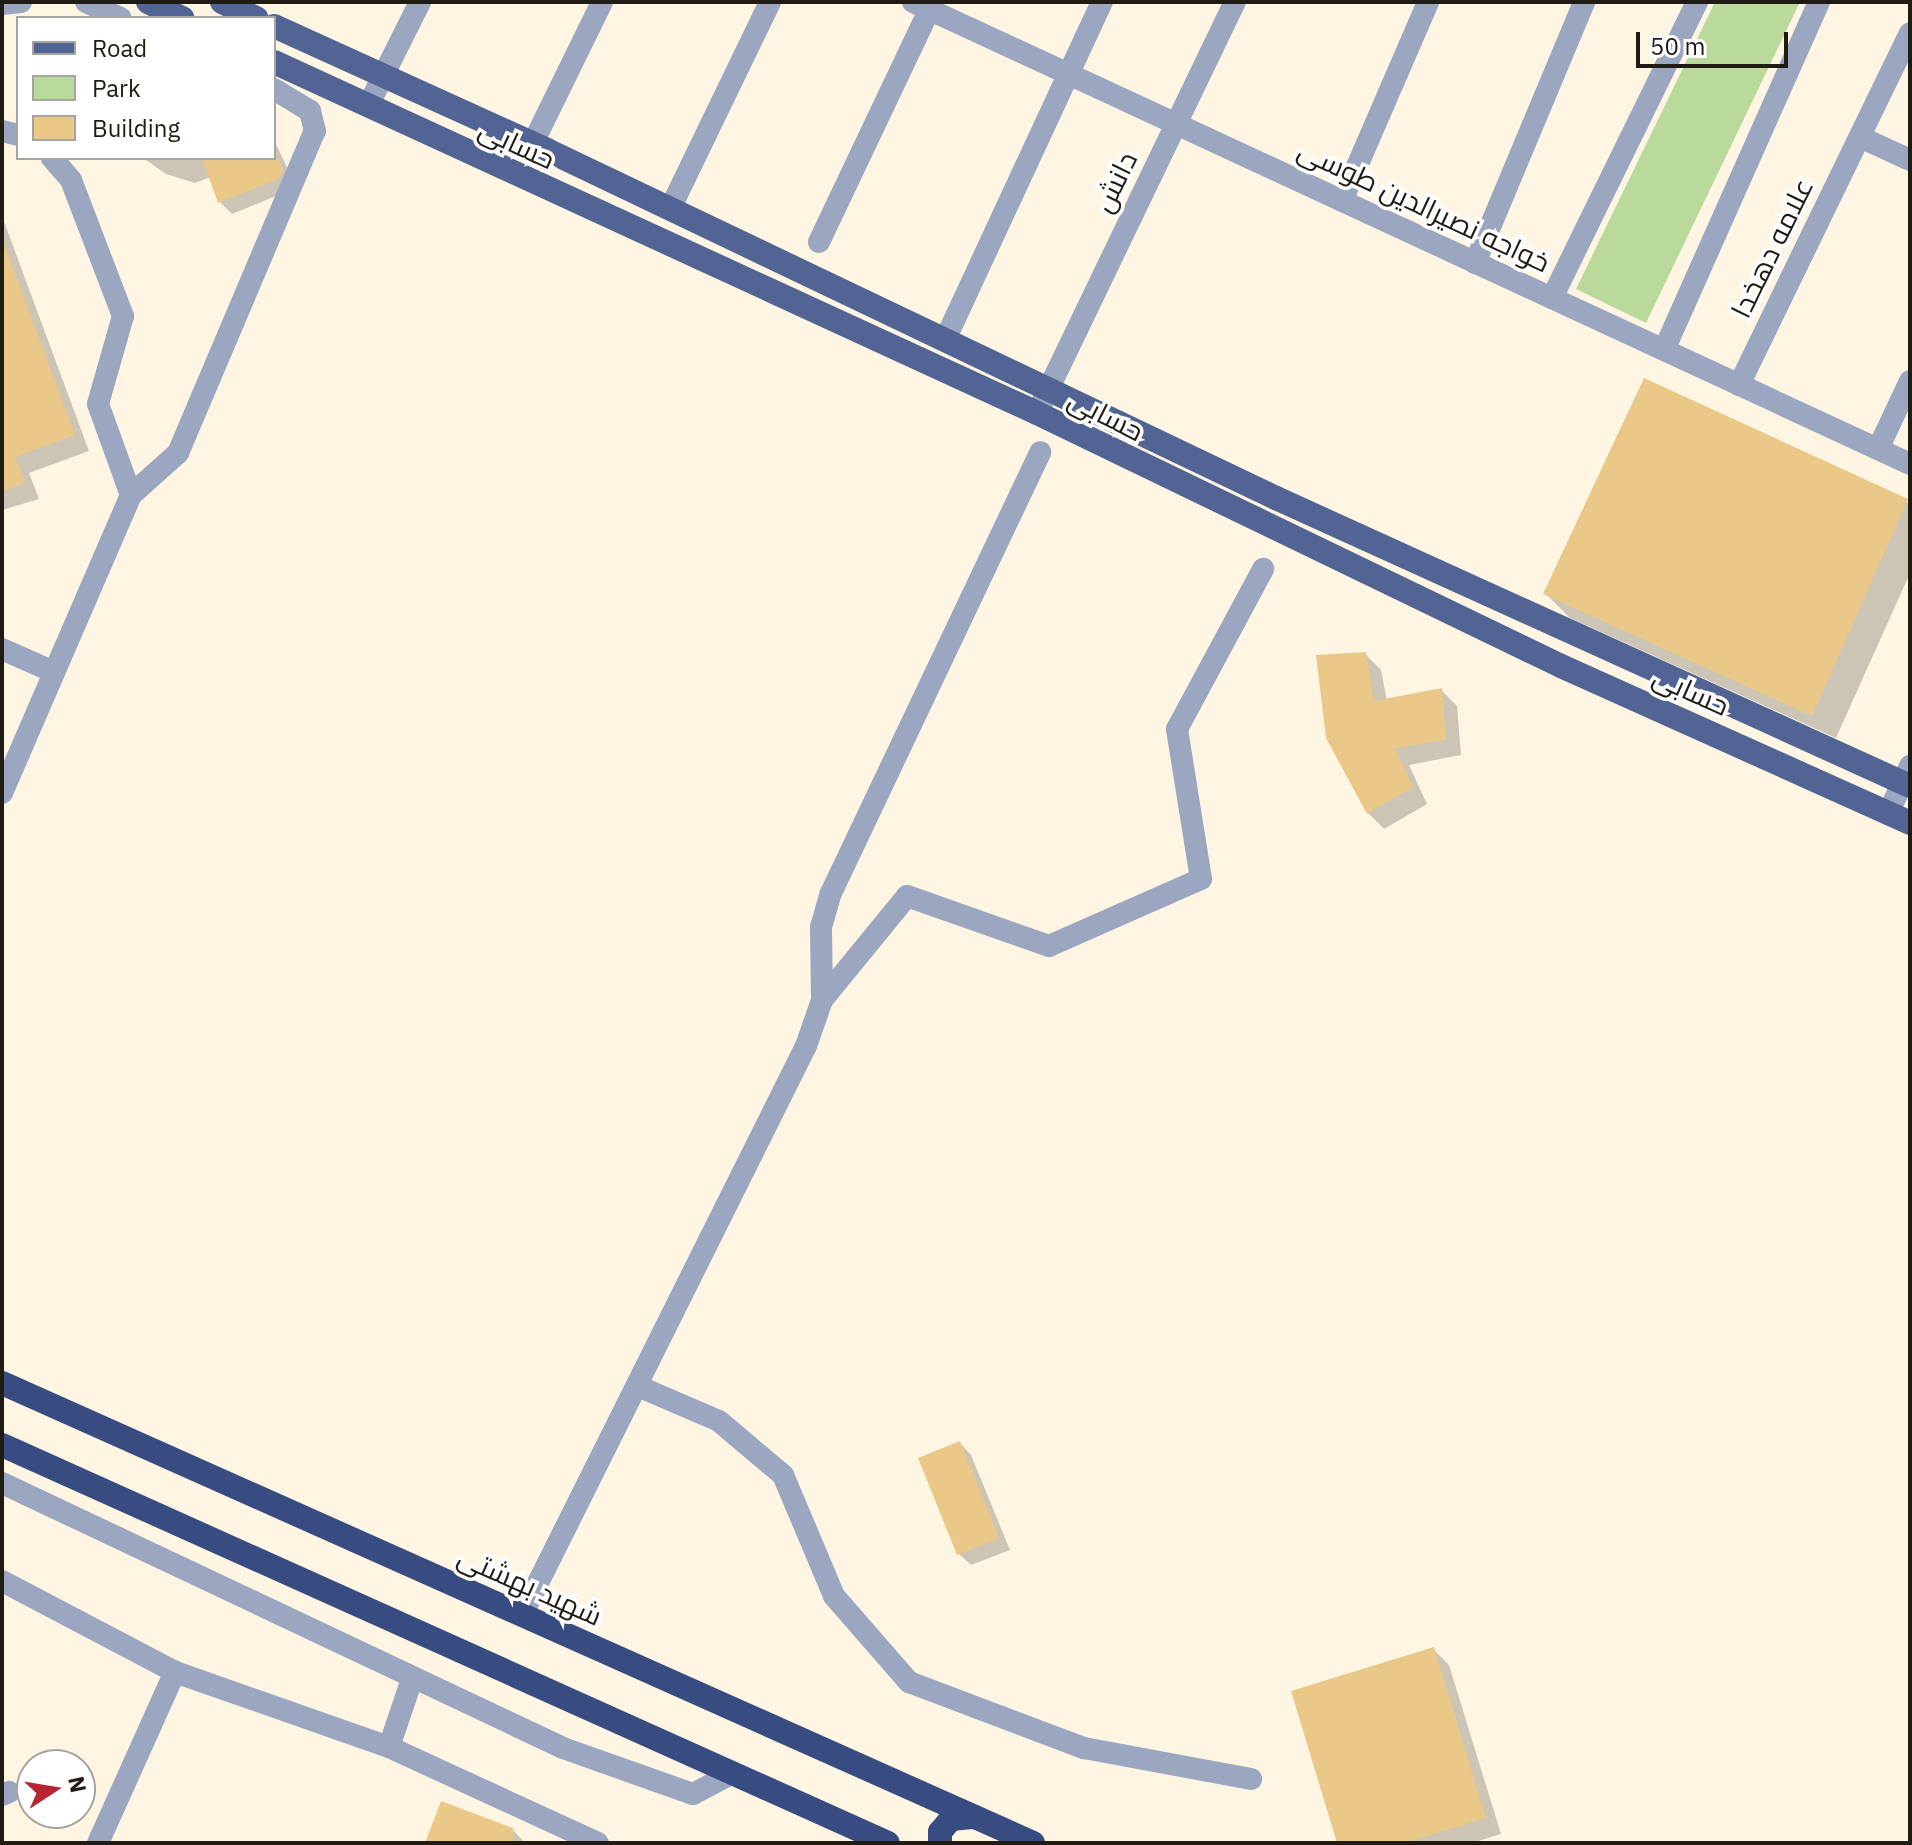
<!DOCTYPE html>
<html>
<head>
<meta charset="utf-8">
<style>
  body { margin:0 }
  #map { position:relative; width:1912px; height:1845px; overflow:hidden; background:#fff5e3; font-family:"IBM Plex Sans",Cairo,sans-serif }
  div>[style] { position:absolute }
  .green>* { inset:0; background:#bada9b }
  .shadow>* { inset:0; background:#0003 }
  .building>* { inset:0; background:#eac887 }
  .minor>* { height:22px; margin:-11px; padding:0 11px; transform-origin:11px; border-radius:11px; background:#9ba7c1 }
  .major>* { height:24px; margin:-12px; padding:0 12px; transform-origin:12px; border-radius:12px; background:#516493 }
  .highway>* { height:24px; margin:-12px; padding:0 12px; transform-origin:12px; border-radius:12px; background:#384c81 }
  span { translate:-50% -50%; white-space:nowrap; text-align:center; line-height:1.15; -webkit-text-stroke:7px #fff; paint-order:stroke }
  .street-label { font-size:28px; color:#201b13 }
  .frame { position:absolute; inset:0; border:4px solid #201b13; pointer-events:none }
  .legend { position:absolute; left:16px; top:16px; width:260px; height:144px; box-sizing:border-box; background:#fff; border:2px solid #a6a4a1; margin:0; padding:10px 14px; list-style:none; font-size:24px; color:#201b13 }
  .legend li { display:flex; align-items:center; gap:16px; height:40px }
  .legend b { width:40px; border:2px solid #a6a4a1 }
  .north { position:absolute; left:16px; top:1749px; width:80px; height:80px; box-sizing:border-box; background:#fff; border:2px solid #a6a4a1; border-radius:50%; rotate:78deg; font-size:22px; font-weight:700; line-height:32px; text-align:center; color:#201b13 }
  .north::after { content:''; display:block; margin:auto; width:28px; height:36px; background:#b72533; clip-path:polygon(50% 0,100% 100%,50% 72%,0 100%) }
  .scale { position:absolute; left:1636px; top:32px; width:152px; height:36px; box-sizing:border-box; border:4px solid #201b13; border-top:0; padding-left:10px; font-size:24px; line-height:28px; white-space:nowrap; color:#201b13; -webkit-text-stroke:6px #fff; paint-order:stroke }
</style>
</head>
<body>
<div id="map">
  <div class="green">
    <div style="clip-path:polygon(1715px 2px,1800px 2px,1646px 323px,1576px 289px)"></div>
  </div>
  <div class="shadow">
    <div style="clip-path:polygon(274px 140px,294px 182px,291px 190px,232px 214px,220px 202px,211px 177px,195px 183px,166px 174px,143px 158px,274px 158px)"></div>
    <div style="clip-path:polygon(2px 216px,89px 451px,29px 473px,39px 499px,2px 510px)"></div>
    <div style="clip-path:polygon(1645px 380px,1910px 504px,1910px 573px,1836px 738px,1570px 618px,1546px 594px)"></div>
    <div style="clip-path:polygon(1365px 654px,1381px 670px,1387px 701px,1441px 690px,1457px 706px,1461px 755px,1409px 765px,1427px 804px,1384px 829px,1368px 813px)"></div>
    <div style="clip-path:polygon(960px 1443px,971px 1455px,1010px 1550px,971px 1565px,959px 1554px)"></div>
    <div style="clip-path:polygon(1433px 1649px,1449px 1665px,1501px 1834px,1472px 1843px,1339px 1843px)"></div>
    <div style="clip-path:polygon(512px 1829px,525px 1843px,427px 1843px)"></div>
  </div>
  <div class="building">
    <div style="clip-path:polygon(202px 158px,278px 158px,283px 170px,280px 178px,218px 203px)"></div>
    <div style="clip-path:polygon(4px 244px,75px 435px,15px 457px,25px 483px,2px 492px)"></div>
    <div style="clip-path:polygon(1644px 378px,1908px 499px,1812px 716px,1543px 594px)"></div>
    <div style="clip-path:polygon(1366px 652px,1374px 701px,1442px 688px,1446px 739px,1395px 749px,1413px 787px,1367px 814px,1326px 738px,1316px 655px)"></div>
    <div style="clip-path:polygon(960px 1441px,999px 1538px,957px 1555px,918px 1458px)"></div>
    <div style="clip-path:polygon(1434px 1647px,1486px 1818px,1405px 1843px,1337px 1843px,1291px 1691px)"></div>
    <div style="clip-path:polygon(441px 1801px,513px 1828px,513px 1843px,425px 1843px)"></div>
  </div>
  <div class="minor">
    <div style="left:86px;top:2px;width:38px;rotate:25deg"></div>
    <div style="left:913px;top:2px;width:1099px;rotate:24.86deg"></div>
    <div style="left:2px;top:4px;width:19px;rotate:-6deg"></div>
    <div style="left:368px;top:106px;width:116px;rotate:-63.4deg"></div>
    <div style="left:2px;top:131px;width:16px;rotate:14deg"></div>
    <div style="left:1860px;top:137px;width:55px;rotate:24.7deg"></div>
    <div style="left:533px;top:143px;width:157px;rotate:-63.9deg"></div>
    <div style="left:52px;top:158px;width:29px;rotate:49deg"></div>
    <div style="left:71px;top:180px;width:146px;rotate:69.1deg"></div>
    <div style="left:123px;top:316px;width:91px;rotate:105.9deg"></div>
    <div style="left:98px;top:404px;width:97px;rotate:70.1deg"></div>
    <div style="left:1342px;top:201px;width:217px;rotate:-66.6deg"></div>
    <div style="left:670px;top:209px;width:230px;rotate:-64.2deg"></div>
    <div style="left:819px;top:242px;width:266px;rotate:-64.6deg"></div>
    <div style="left:1475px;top:263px;width:283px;rotate:-67.3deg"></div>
    <div style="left:1552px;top:298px;width:330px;rotate:-63.9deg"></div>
    <div style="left:945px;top:340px;width:373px;rotate:-65.1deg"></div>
    <div style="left:1664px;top:350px;width:381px;rotate:-66deg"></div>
    <div style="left:1739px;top:385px;width:391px;rotate:-64.1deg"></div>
    <div style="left:1037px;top:413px;width:456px;rotate:-64.3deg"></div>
    <div style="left:1878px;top:449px;width:75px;rotate:-64.8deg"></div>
    <div style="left:2px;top:649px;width:57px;rotate:23.9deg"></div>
    <div style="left:2px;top:793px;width:325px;rotate:-66.6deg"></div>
    <div style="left:131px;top:495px;width:63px;rotate:-41.8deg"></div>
    <div style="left:178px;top:453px;width:350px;rotate:-67deg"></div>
    <div style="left:315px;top:131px;width:21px;rotate:-104deg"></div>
    <div style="left:310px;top:111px;width:42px;rotate:-148.6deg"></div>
    <div style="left:1888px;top:814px;width:53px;rotate:-65.4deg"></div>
    <div style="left:822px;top:1000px;width:134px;rotate:-50.7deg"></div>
    <div style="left:907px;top:896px;width:151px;rotate:19.4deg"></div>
    <div style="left:1049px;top:946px;width:166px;rotate:-23.8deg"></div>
    <div style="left:1201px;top:879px;width:152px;rotate:-99.1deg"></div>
    <div style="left:1177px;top:729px;width:182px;rotate:-61.7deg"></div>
    <div style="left:640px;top:1387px;width:86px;rotate:23.3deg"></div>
    <div style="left:719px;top:1421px;width:84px;rotate:40.2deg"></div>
    <div style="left:783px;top:1475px;width:131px;rotate:67.1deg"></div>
    <div style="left:834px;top:1596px;width:114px;rotate:48.9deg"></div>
    <div style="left:909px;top:1682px;width:187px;rotate:20.7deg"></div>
    <div style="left:1084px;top:1748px;width:170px;rotate:10.5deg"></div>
    <div style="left:2px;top:1483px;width:620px;rotate:25.28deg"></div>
    <div style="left:563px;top:1748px;width:138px;rotate:19.5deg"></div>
    <div style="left:693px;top:1794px;width:45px;rotate:-27.7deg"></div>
    <div style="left:2px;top:1581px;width:195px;rotate:27.7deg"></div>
    <div style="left:522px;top:1615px;width:636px;rotate:-63.48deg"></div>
    <div style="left:806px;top:1046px;width:49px;rotate:-70.8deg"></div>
    <div style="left:822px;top:1000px;width:73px;rotate:-90.8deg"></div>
    <div style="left:821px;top:927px;width:35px;rotate:-74deg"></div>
    <div style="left:831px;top:893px;width:488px;rotate:-64.6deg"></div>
    <div style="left:389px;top:1747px;width:72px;rotate:-71.3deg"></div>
    <div style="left:2px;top:1795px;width:8px;rotate:-23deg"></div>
    <div style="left:98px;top:1843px;width:188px;rotate:-65.8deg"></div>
    <div style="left:175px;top:1672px;width:227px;rotate:19.3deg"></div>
    <div style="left:389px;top:1747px;width:230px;rotate:24.7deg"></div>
  </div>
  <div class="major">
    <div style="left:148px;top:2px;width:38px;rotate:25deg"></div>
    <div style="left:222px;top:2px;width:38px;rotate:25deg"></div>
    <div style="left:274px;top:26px;width:300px;rotate:24.4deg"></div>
    <div style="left:547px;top:150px;width:808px;rotate:25.52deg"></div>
    <div style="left:1276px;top:498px;width:696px;rotate:24.43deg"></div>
    <div style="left:274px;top:62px;width:840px;rotate:24.7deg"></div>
    <div style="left:1037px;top:413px;width:582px;rotate:25.77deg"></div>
    <div style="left:1561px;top:666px;width:383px;rotate:24.2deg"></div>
  </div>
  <div class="highway">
    <div style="left:2px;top:1383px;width:1129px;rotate:24.04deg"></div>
    <div style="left:2px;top:1445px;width:971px;rotate:24.19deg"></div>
    <div style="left:940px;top:1843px;width:11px;rotate:-90deg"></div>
    <div style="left:940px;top:1832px;width:17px;rotate:-50deg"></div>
    <div style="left:951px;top:1819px;width:24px;rotate:-5deg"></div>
  </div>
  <div class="street-label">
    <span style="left:517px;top:144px;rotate:25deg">حسابی</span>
    <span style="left:1115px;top:182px;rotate:-64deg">دانش</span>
    <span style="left:1424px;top:206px;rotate:25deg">خواجه نصیرالدین طوسی</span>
    <span style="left:1772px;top:248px;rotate:-64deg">علامه دهخدا</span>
    <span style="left:1106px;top:415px;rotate:27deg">حسابی</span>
    <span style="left:1691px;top:691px;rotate:24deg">حسابی</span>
    <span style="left:530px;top:1586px;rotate:24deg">شهید بهشتی</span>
  </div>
  <div class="frame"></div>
  <ul class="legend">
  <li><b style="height:10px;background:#516493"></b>Road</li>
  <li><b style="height:22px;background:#bada9b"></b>Park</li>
  <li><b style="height:22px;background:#eac887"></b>Building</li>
  </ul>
  <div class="north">N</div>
  <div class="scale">50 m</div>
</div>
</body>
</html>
